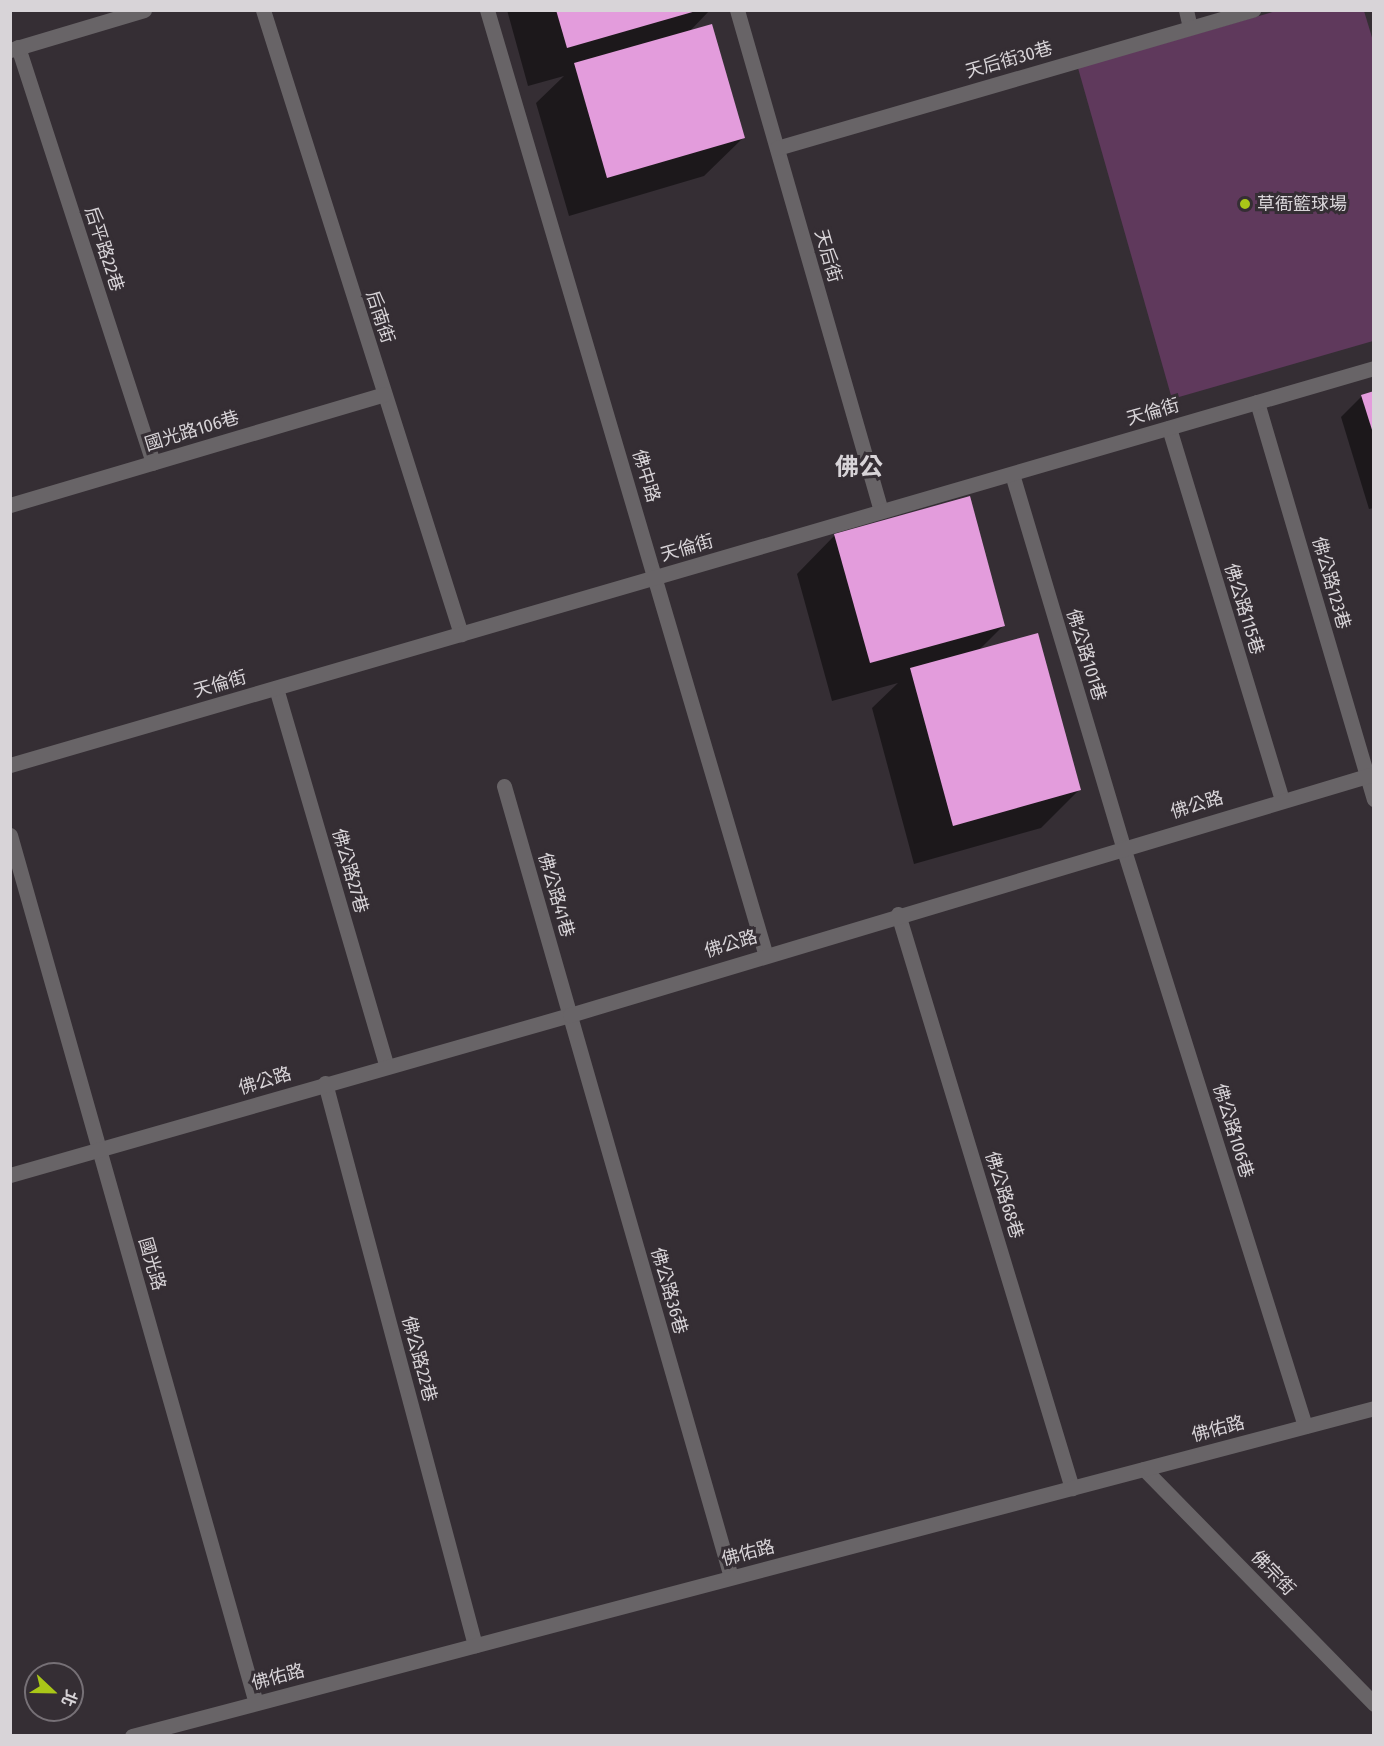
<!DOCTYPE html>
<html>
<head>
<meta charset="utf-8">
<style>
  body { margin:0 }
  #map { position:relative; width:1384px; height:1746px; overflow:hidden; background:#352e34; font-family:"Fira Sans Condensed","Noto Sans TC",sans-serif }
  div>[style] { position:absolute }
  .green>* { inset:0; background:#5f395c }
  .shadow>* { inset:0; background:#0007 }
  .building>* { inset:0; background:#e39cdc }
  .minor>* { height:15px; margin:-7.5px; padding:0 7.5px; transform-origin:7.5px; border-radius:7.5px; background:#686467 }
  .dots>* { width:16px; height:16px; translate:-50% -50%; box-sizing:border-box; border:3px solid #352e34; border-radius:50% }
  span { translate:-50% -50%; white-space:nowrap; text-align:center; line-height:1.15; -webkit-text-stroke:6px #352e34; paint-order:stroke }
  .street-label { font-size:18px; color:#d8d4d8 }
  .poi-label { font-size:18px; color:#d8d4d8 }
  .left { translate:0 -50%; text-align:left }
  .district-label { font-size:24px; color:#d8d4d8; font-weight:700 }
  .frame { position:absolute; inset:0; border:12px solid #d8d4d8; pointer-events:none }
  .north { position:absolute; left:24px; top:1662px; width:60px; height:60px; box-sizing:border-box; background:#352e34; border:2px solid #767076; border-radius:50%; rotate:112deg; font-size:16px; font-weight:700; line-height:24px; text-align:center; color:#d8d4d8 }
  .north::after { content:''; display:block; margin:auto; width:21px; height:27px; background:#aac718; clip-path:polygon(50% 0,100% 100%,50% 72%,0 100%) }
</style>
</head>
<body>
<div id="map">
  <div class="green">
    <div style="clip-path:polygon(1276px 11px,1364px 11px,1374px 44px,1373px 341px,1172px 399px,1078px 68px)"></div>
  </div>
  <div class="shadow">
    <div style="clip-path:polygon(507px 10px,710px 10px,689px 32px,743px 138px,704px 176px,569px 216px,536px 103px,564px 76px,528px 86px)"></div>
    <div style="clip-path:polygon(1374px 392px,1374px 508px,1369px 509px,1341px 417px,1362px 396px)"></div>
    <div style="clip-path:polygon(835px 535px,1004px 625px,978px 651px,1079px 790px,1041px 828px,914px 864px,872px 708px,898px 683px,832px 701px,797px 574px)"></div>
  </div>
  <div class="building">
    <div style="clip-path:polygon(556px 10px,696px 10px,696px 11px,567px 48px)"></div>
    <div style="clip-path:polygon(712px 24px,745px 138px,607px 178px,574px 63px)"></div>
    <div style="clip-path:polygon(1374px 391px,1374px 433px,1373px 433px,1361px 395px)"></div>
    <div style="clip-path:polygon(970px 496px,1005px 626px,870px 663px,834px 534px)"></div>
    <div style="clip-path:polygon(1038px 633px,1081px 790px,953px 826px,910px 668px)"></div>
  </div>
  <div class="minor">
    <div style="left:263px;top:10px;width:655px;rotate:72.4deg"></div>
    <div style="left:487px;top:10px;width:983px;rotate:73.57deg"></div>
    <div style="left:737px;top:10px;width:521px;rotate:73.96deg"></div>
    <div style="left:1186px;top:10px;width:17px;rotate:77deg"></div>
    <div style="left:18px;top:47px;width:437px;rotate:72deg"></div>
    <div style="left:10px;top:50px;width:140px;rotate:-16.6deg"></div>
    <div style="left:777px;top:148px;width:496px;rotate:-16.2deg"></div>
    <div style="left:1257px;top:402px;width:414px;rotate:73.6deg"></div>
    <div style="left:1169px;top:428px;width:389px;rotate:73.1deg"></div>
    <div style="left:1012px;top:474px;width:389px;rotate:73.4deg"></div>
    <div style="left:1123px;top:847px;width:607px;rotate:72.55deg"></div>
    <div style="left:10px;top:505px;width:390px;rotate:-16.5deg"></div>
    <div style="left:276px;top:688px;width:393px;rotate:73.7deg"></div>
    <div style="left:10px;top:765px;width:1421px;rotate:-16.23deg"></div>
    <div style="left:504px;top:786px;width:823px;rotate:73.99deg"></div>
    <div style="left:10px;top:835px;width:902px;rotate:74.18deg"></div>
    <div style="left:898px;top:914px;width:600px;rotate:73.14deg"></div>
    <div style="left:325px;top:1083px;width:582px;rotate:75.06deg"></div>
    <div style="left:10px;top:1175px;width:582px;rotate:-15.95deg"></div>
    <div style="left:570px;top:1015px;width:839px;rotate:-16.69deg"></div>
    <div style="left:1144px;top:1469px;width:329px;rotate:45.6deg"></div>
    <div style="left:132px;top:1736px;width:1285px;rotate:-14.79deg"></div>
  </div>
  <div class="dots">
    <div style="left:1245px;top:204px;background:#aac718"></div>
  </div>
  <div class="street-label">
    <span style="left:1009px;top:60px;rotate:-16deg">天后街30巷</span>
    <span style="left:104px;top:249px;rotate:72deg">后平路22巷</span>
    <span style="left:828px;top:256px;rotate:74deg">天后街</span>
    <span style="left:380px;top:317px;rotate:72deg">后南街</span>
    <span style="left:1153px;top:412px;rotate:-16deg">天倫街</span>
    <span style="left:192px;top:431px;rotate:-17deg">國光路106巷</span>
    <span style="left:646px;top:476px;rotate:73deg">佛中路</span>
    <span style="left:687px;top:548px;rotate:-16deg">天倫街</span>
    <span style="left:1331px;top:583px;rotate:74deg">佛公路123巷</span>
    <span style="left:1244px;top:609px;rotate:73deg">佛公路115巷</span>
    <span style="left:1086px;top:655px;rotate:73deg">佛公路101巷</span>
    <span style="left:220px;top:684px;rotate:-16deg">天倫街</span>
    <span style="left:1197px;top:805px;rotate:-17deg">佛公路</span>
    <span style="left:350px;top:871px;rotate:74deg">佛公路27巷</span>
    <span style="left:556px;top:895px;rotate:74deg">佛公路41巷</span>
    <span style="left:731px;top:944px;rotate:-17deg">佛公路</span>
    <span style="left:265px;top:1081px;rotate:-17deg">佛公路</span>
    <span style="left:1233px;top:1131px;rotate:73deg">佛公路106巷</span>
    <span style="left:1004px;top:1195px;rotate:73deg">佛公路68巷</span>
    <span style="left:152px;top:1264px;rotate:74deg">國光路</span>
    <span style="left:669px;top:1291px;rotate:74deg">佛公路36巷</span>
    <span style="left:419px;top:1359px;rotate:75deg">佛公路22巷</span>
    <span style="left:1218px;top:1429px;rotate:-15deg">佛佑路</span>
    <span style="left:748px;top:1553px;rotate:-15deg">佛佑路</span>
    <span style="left:1273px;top:1573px;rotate:46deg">佛宗街</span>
    <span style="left:278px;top:1677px;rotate:-15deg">佛佑路</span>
  </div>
  <div class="poi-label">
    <span class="left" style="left:1257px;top:204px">草衙籃球場</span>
  </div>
  <div class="district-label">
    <span style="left:859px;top:468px">佛公</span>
  </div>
  <div class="frame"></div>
  <div class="north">北</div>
</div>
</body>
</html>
